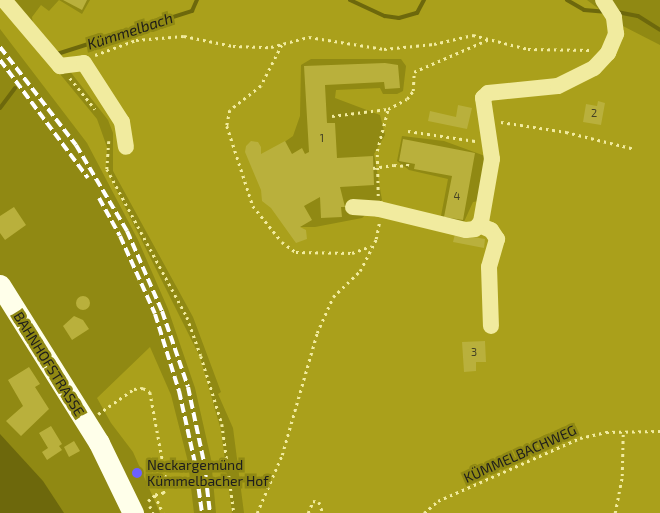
<!DOCTYPE html>
<html>
<head>
<meta charset="utf-8">
<style>
  body { margin:0 }
  #map { position:relative; width:660px; height:513px; overflow:hidden; background:#908913; font-family:"Exo 2",sans-serif }
  div>[style] { position:absolute }
  .green>* { inset:0; background:#aaa01b }
  .water>* { inset:0; background:#6d680c }
  .stream>* { height:4px; margin:-2px; padding:0 2px; transform-origin:2px; border-radius:2px; background:#6d680c }
  .building>* { inset:0; background:#b9b03c }
  .round { border-radius:50% }
  .path>* { height:2.5px; margin-top:-1.25px; transform-origin:0; background:repeating-linear-gradient(90deg,#f1eb9f 0 2.5px,transparent 0 6.5px) }
  .minor>* { height:16px; margin:-8px; padding:0 8px; transform-origin:8px; border-radius:8px; background:#f1eb9f }
  .major>* { height:21px; margin:-10.5px; padding:0 10.5px; transform-origin:10.5px; border-radius:10.5px; background:#ffffea }
  .rail>* { height:4px; margin-top:-2px; transform-origin:0; background:repeating-linear-gradient(90deg,#fff 0 9px,transparent 0 13px) }
  .path-bridge>* { height:2.5px; margin-top:-1.25px; transform-origin:0; background:repeating-linear-gradient(90deg,#f1eb9f 0 2.5px,transparent 0 6.5px) }
  .dots>* { width:14px; height:14px; translate:-50% -50%; box-sizing:border-box; border:2px solid #908913; border-radius:50% }
  span { translate:-50% -50%; white-space:nowrap; text-align:center; line-height:1.15; -webkit-text-stroke:5px #908913; paint-order:stroke }
  .number-label { font-size:11px; color:#444225 }
  .number-label span { -webkit-text-stroke-width:0 }
  .street-label { font-size:14px; color:#1d1d1d }
  .poi-label { font-size:14px; color:#1d1d1d }
  .left { translate:0 -50%; text-align:left }
  .water-label { font-size:15px; color:#1d1c19; font-style:italic }
</style>
</head>
<body>
<div id="map">
  <div class="green">
    <div style="clip-path:polygon(evenodd,59px 0,82px 14px,90px 0,587px 0,619px 24px,660px 45px,660px 513px,244px 513px,233px 428px,218px 394px,221px 392px,193px 317px,113px 171px,113px 133px,108px 120px,33px 24px,32px 17px,41px 5px,49px 11px,59px 0,311px 59px,401px 59px,406px 66px,403px 91px,397px 94px,383px 94px,380px 88px,336px 90px,335px 98px,380px 115px,385px 135px,374px 154px,382px 200px,362px 218px,315px 227px,295px 227px,259px 160px,293px 136px,300px 116px,301px 65px,311px 59px,59px 0,402px 136px,444px 141px,485px 156px,491px 199px,473px 202px,463px 224px,441px 216px,448px 179px,409px 170px,397px 161px,402px 136px)"></div>
    <div style="clip-path:polygon(0 1px,97px 119px,107px 147px,106px 169px,200px 357px,221px 430px,232px 513px,216px 513px,211px 459px,195px 388px,168px 309px,138px 240px,87px 143px,0 29px)"></div>
    <div style="clip-path:polygon(150px 347px,171px 395px,188px 462px,194px 513px,160px 513px,133px 452px,111px 423px,97px 398px)"></div>
  </div>
  <div class="water">
    <div style="clip-path:polygon(0 434px,43px 481px,64px 513px,0 513px)"></div>
  </div>
  <div class="stream">
    <div style="left:350px;top:0;width:38px;rotate:25deg"></div>
    <div style="left:385px;top:16px;width:14px;rotate:8deg"></div>
    <div style="left:399px;top:18px;width:19px;rotate:-16deg"></div>
    <div style="left:417px;top:13px;width:15px;rotate:-62deg"></div>
    <div style="left:567px;top:0;width:20px;rotate:30deg"></div>
    <div style="left:584px;top:10px;width:21px;rotate:5deg"></div>
    <div style="left:617px;top:12px;width:21px;rotate:11deg"></div>
    <div style="left:638px;top:16px;width:26px;rotate:32deg"></div>
    <div style="left:57px;top:54px;width:142px;rotate:-17.7deg"></div>
    <div style="left:192px;top:11px;width:12px;rotate:-66deg"></div>
    <div style="left:0;top:108px;width:25px;rotate:-53deg"></div>
  </div>
  <div class="building">
    <div style="clip-path:polygon(63px 0,87px 0,82px 10px)"></div>
    <div style="clip-path:polygon(385px 63px,398px 65px,400px 88px,385px 89px,384px 82px,325px 85px,327px 123px,335px 123px,337px 158px,373px 156px,374px 185px,340px 187px,345px 207px,341px 207px,342px 217px,321px 218px,320px 197px,304px 206px,312px 220px,300px 227px,306px 230px,307px 239px,296px 243px,271px 208px,262px 201px,261px 190px,245px 152px,246px 146px,251px 141px,258px 142px,261px 147px,261px 154px,285px 141px,292px 154px,302px 148px,305px 154px,309px 152px,304px 66px)"></div>
    <div style="clip-path:polygon(598px 101px,605px 103px,601px 125px,583px 122px,586px 104px,597px 106px)"></div>
    <div style="clip-path:polygon(458px 105px,472px 108px,467px 129px,428px 121px,430px 111px,456px 117px)"></div>
    <div style="clip-path:polygon(403px 139px,475px 153px,463px 220px,444px 217px,452px 176px,414px 169px,415px 164px,399px 161px)"></div>
    <div style="clip-path:polygon(14px 207px,26px 225px,5px 240px,0 233px,0 216px)"></div>
    <div style="clip-path:polygon(455px 234px,485px 239px,484px 248px,453px 242px)"></div>
    <div class="round" style="left:76px;top:296px;width:14px;height:14px"></div>
    <div style="clip-path:polygon(74px 316px,83px 320px,89px 329px,72px 340px,63px 326px)"></div>
    <div style="clip-path:polygon(485px 341px,486px 362px,476px 362px,476px 371px,464px 372px,462px 342px)"></div>
    <div style="clip-path:polygon(29px 367px,40px 384px,35px 387px,49px 409px,21px 436px,6px 421px,23px 406px,8px 380px)"></div>
    <div style="clip-path:polygon(51px 426px,62px 444px,59px 446px,62px 450px,47px 460px,42px 452px,48px 448px,39px 433px)"></div>
    <div style="clip-path:polygon(74px 441px,80px 451px,69px 457px,64px 447px)"></div>
  </div>
  <div class="path">
    <div style="left:282px;top:45px;width:46px;rotate:117.1deg"></div>
    <div style="left:261px;top:86px;width:39px;rotate:142deg"></div>
    <div style="left:230px;top:110px;width:16px;rotate:101deg"></div>
    <div style="left:227px;top:126px;width:84px;rotate:72deg"></div>
    <div style="left:253px;top:206px;width:46px;rotate:51.1deg"></div>
    <div style="left:282px;top:242px;width:17px;rotate:36deg"></div>
    <div style="left:296px;top:252px;width:56px;rotate:1deg"></div>
    <div style="left:352px;top:253px;width:20px;rotate:-20deg"></div>
    <div style="left:95px;top:55px;width:44px;rotate:-20.1deg"></div>
    <div style="left:136px;top:40px;width:48px;rotate:-4.8deg"></div>
    <div style="left:184px;top:36px;width:50px;rotate:11.5deg"></div>
    <div style="left:233px;top:46px;width:38px;rotate:2deg"></div>
    <div style="left:271px;top:47px;width:39px;rotate:-15deg"></div>
    <div style="left:309px;top:37px;width:76px;rotate:9.1deg"></div>
    <div style="left:384px;top:49px;width:50px;rotate:-5.7deg"></div>
    <div style="left:434px;top:44px;width:40px;rotate:-13deg"></div>
    <div style="left:473px;top:35px;width:57px;rotate:14.3deg"></div>
    <div style="left:528px;top:49px;width:64px;rotate:0.9deg"></div>
    <div style="left:70px;top:78px;width:40px;rotate:51deg"></div>
    <div style="left:332px;top:116px;width:56px;rotate:-7.1deg"></div>
    <div style="left:501px;top:122px;width:66px;rotate:8.7deg"></div>
    <div style="left:566px;top:132px;width:71px;rotate:13.8deg"></div>
    <div style="left:408px;top:131px;width:68px;rotate:8.5deg"></div>
    <div style="left:109px;top:141px;width:28px;rotate:94deg"></div>
    <div style="left:107px;top:169px;width:168px;rotate:61.6deg"></div>
    <div style="left:187px;top:317px;width:41px;rotate:70.3deg"></div>
    <div style="left:201px;top:356px;width:71px;rotate:72.8deg"></div>
    <div style="left:222px;top:424px;width:90px;rotate:82.3deg"></div>
    <div style="left:394px;top:165px;width:13px;rotate:4deg"></div>
    <div style="left:407px;top:166px;width:4px;rotate:-76deg"></div>
    <div style="left:378px;top:196px;width:45px;rotate:-91.3deg"></div>
    <div style="left:377px;top:151px;width:43px;rotate:-75.3deg"></div>
    <div style="left:388px;top:109px;width:21px;rotate:-28deg"></div>
    <div style="left:407px;top:99px;width:10px;rotate:-53deg"></div>
    <div style="left:413px;top:91px;width:19px;rotate:-87deg"></div>
    <div style="left:414px;top:72px;width:82px;rotate:-23.7deg"></div>
    <div style="left:98px;top:414px;width:44px;rotate:-34.8deg"></div>
    <div style="left:134px;top:389px;width:9px;rotate:-6deg"></div>
    <div style="left:143px;top:388px;width:8px;rotate:30deg"></div>
    <div style="left:150px;top:392px;width:95px;rotate:79.6deg"></div>
    <div style="left:167px;top:485px;width:9px;rotate:111deg"></div>
    <div style="left:164px;top:493px;width:9px;rotate:167deg"></div>
    <div style="left:148px;top:501px;width:9px;rotate:-41deg"></div>
    <div style="left:155px;top:495px;width:20px;rotate:66deg"></div>
    <div style="left:150px;top:506px;width:8px;rotate:67deg"></div>
    <div style="left:257px;top:513px;width:63px;rotate:-66.7deg"></div>
    <div style="left:282px;top:455px;width:127px;rotate:-74deg"></div>
    <div style="left:317px;top:333px;width:39px;rotate:-66deg"></div>
    <div style="left:333px;top:297px;width:37px;rotate:-44deg"></div>
    <div style="left:360px;top:271px;width:36px;rotate:-63deg"></div>
    <div style="left:376px;top:239px;width:16px;rotate:-79deg"></div>
    <div style="left:308px;top:513px;width:13px;rotate:-67deg"></div>
    <div style="left:313px;top:501px;width:6px;rotate:9deg"></div>
    <div style="left:319px;top:502px;width:12px;rotate:70deg"></div>
    <div style="left:424px;top:513px;width:18px;rotate:-41deg"></div>
    <div style="left:438px;top:501px;width:155px;rotate:-23.9deg"></div>
    <div style="left:580px;top:438px;width:27px;rotate:-13deg"></div>
    <div style="left:606px;top:432px;width:54px;rotate:-1.1deg"></div>
    <div style="left:615px;top:513px;width:38px;rotate:-79deg"></div>
    <div style="left:622px;top:476px;width:45px;rotate:-88.7deg"></div>
  </div>
  <div class="minor">
    <div style="left:4px;top:0;width:87px;rotate:49.7deg"></div>
    <div style="left:60px;top:66px;width:24px;rotate:-7deg"></div>
    <div style="left:84px;top:63px;width:70px;rotate:57.2deg"></div>
    <div style="left:122px;top:122px;width:25px;rotate:81deg"></div>
    <div style="left:353px;top:207px;width:26px;rotate:4deg"></div>
    <div style="left:379px;top:209px;width:89px;rotate:13.6deg"></div>
    <div style="left:466px;top:230px;width:9px;rotate:-6deg"></div>
    <div style="left:475px;top:229px;width:9px;rotate:-49deg"></div>
    <div style="left:481px;top:222px;width:64px;rotate:-80.1deg"></div>
    <div style="left:492px;top:159px;width:62px;rotate:-98.4deg"></div>
    <div style="left:483px;top:98px;width:7px;rotate:-45deg"></div>
    <div style="left:488px;top:93px;width:70px;rotate:-5.7deg"></div>
    <div style="left:558px;top:86px;width:40px;rotate:-26.6deg"></div>
    <div style="left:594px;top:68px;width:21px;rotate:-47deg"></div>
    <div style="left:608px;top:53px;width:21px;rotate:-67deg"></div>
    <div style="left:616px;top:34px;width:17px;rotate:-97deg"></div>
    <div style="left:614px;top:17px;width:20px;rotate:-123deg"></div>
    <div style="left:479px;top:225px;width:13px;rotate:23deg"></div>
    <div style="left:491px;top:230px;width:11px;rotate:56deg"></div>
    <div style="left:497px;top:239px;width:29px;rotate:106deg"></div>
    <div style="left:489px;top:267px;width:59px;rotate:88.1deg"></div>
  </div>
  <div class="major">
    <div style="left:0;top:285px;width:186px;rotate:57.9deg"></div>
    <div style="left:99px;top:443px;width:78px;rotate:64.1deg"></div>
  </div>
  <div class="rail">
    <div style="left:0;top:47px;width:124px;rotate:52.2deg"></div>
    <div style="left:76px;top:145px;width:100px;rotate:59.3deg"></div>
    <div style="left:127px;top:231px;width:87px;rotate:66.4deg"></div>
    <div style="left:162px;top:311px;width:80px;rotate:71.1deg"></div>
    <div style="left:188px;top:387px;width:77px;rotate:78deg"></div>
    <div style="left:204px;top:462px;width:51px;rotate:83.3deg"></div>
    <div style="left:0;top:60px;width:147px;rotate:53.3deg"></div>
    <div style="left:99px;top:198px;width:43px;rotate:61.1deg"></div>
    <div style="left:120px;top:236px;width:85px;rotate:65.8deg"></div>
    <div style="left:155px;top:314px;width:81px;rotate:72.7deg"></div>
    <div style="left:179px;top:391px;width:74px;rotate:77.5deg"></div>
    <div style="left:195px;top:463px;width:50px;rotate:82deg"></div>
  </div>
  <div class="path-bridge">
    <div style="left:373px;top:168px;width:21px;rotate:-8deg"></div>
  </div>
  <div class="dots">
    <div style="left:137px;top:473px;background:#6d60ff"></div>
  </div>
  <div class="number-label">
    <span style="left:594px;top:113px">2</span>
    <span style="left:322px;top:138px">1</span>
    <span style="left:457px;top:196px">4</span>
    <span style="left:474px;top:352px">3</span>
  </div>
  <div class="street-label">
    <span style="left:49px;top:364px;rotate:58deg">BAHNHOFSTRASSE</span>
    <span style="left:520px;top:454px;rotate:-24deg">KÜMMELBACHWEG</span>
  </div>
  <div class="poi-label">
    <span class="left" style="left:147px;top:473px">Neckargemünd<br>Kümmelbacher Hof</span>
  </div>
  <div class="water-label">
    <span style="left:130px;top:31px;rotate:-18deg">Kümmelbach</span>
  </div>
</div>
</body>
</html>
